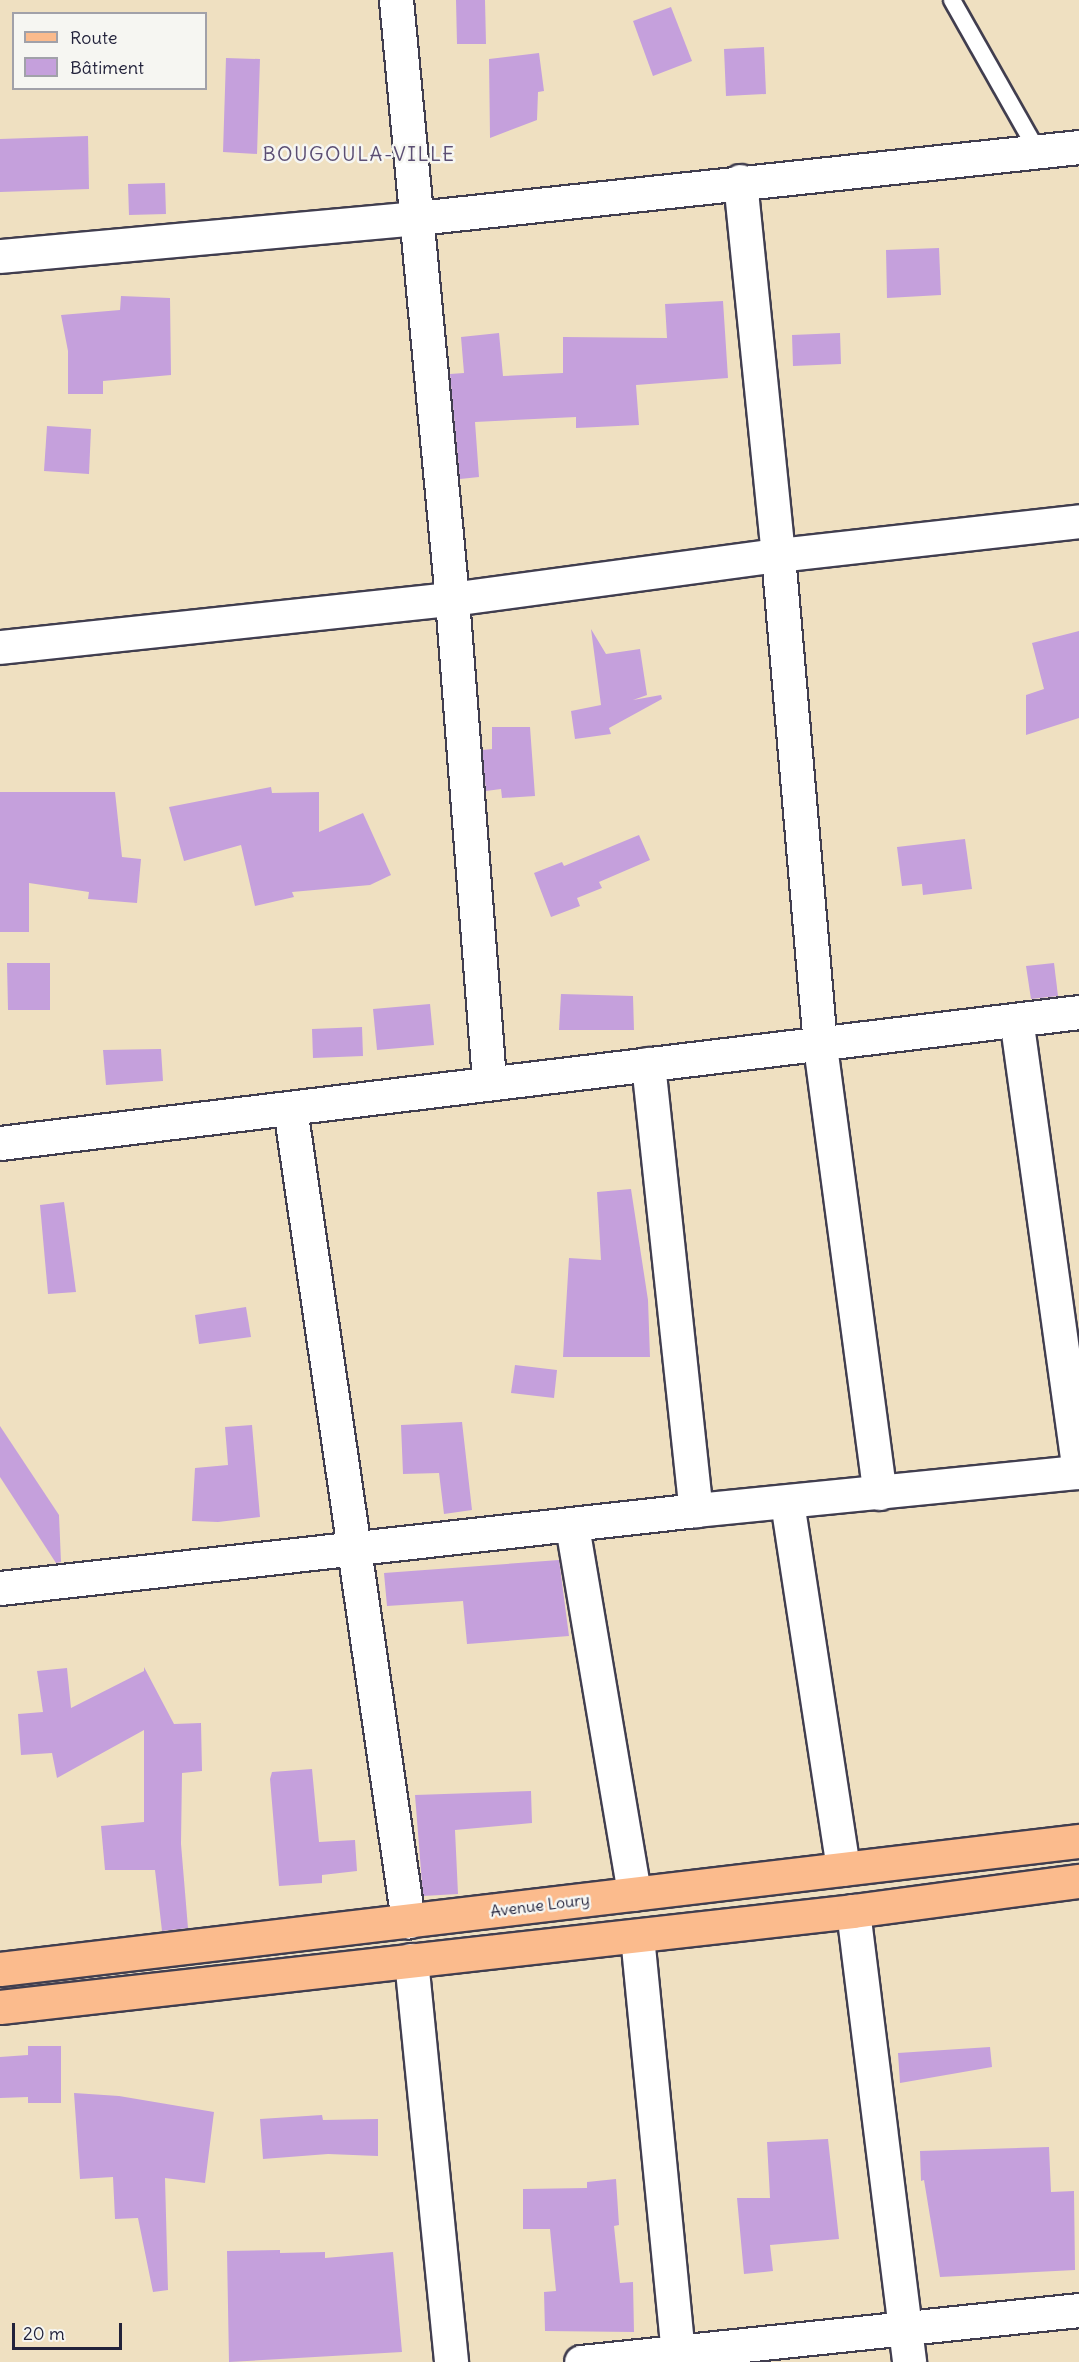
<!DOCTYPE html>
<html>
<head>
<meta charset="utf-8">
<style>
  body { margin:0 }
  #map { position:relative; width:1079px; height:2362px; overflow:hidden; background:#efe0c1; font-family:Delius,sans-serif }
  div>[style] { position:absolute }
  .building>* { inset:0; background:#c5a0dc }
  .roads { filter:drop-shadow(2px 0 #413e4f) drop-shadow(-2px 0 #413e4f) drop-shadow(0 2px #413e4f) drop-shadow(0 -2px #413e4f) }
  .service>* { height:16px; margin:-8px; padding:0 8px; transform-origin:8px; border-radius:8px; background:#fff }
  .minor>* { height:33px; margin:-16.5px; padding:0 16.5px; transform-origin:16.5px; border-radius:16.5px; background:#fff }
  .primary>* { height:33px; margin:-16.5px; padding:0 16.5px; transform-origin:16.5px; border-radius:16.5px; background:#fbbb8d }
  span { translate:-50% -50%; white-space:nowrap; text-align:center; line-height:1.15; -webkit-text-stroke:5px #f6f6f2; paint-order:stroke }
  .street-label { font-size:16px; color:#22223b }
  .quarter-label { font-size:20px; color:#5b4e73; letter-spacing:1.5px }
  .legend { position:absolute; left:12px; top:12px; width:195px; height:78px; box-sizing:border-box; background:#f6f6f2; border:2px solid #a1a1a9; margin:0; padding:8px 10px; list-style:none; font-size:18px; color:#22223b }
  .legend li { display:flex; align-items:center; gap:12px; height:30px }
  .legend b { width:30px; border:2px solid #a1a1a9 }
  .scale { position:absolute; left:12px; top:2323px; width:110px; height:27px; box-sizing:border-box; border:3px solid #22223b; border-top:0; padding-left:8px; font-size:18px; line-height:21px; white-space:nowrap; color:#22223b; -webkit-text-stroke:4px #f6f6f2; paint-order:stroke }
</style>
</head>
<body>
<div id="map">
  <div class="building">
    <div style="clip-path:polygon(456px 0,485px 0,486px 44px,457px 44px)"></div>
    <div style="clip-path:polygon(671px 7px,692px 61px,653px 76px,633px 21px)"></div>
    <div style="clip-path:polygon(764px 47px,766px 94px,726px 96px,724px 49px)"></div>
    <div style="clip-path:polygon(539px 53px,544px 91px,538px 92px,537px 120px,490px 138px,489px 59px)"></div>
    <div style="clip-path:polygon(226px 58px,260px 59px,257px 154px,223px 152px)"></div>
    <div style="clip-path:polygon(88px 136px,89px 189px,0 192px,0 139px)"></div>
    <div style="clip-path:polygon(165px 183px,166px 214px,129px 215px,128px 184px)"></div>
    <div style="clip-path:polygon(939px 248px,941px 295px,887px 298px,886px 250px)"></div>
    <div style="clip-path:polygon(121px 296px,170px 298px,171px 375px,103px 381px,103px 394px,68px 394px,68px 351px,61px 315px,120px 310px)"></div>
    <div style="clip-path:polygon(723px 301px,728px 378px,636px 385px,639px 425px,576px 428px,576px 417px,475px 422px,479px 477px,460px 479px,450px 374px,464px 373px,461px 337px,499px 333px,503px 376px,563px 373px,563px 337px,667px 338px,665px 304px)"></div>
    <div style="clip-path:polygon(840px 333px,841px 364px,793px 366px,792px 335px)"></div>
    <div style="clip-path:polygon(47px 426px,91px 429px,89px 474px,44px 471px)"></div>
    <div style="clip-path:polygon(591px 629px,606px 654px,640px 649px,647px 695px,633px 700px,661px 695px,662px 699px,609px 728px,611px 734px,575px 739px,571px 711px,601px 705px)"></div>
    <div style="clip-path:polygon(1079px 631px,1079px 718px,1026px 735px,1026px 695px,1044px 689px,1032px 643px)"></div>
    <div style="clip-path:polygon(492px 727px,530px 727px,535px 796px,502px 798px,501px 789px,486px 791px,482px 750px,492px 749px)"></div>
    <div style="clip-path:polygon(271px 787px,272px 793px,319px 792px,319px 832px,363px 813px,391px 875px,370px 885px,292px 892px,294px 897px,255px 906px,241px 845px,184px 861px,169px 807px)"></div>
    <div style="clip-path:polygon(0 792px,115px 792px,122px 857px,141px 859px,137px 903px,88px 899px,89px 892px,29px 883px,29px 932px,0 932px)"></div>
    <div style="clip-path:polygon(639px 835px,650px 860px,599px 882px,602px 888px,577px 898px,580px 906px,551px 917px,534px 873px,562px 862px,564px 866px)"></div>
    <div style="clip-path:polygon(965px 839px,972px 889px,923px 895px,922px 884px,902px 886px,897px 847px)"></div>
    <div style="clip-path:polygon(7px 963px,50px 963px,50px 1010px,8px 1010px)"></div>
    <div style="clip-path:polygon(1054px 963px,1058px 996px,1031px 999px,1026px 966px)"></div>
    <div style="clip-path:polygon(561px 994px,633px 996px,634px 1030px,559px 1030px)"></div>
    <div style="clip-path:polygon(430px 1004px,434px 1045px,377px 1050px,373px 1009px)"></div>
    <div style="clip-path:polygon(362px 1027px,363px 1056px,313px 1058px,312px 1029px)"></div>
    <div style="clip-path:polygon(161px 1049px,163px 1081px,106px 1085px,103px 1050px)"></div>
    <div style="clip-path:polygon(631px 1189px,648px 1300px,650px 1357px,563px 1357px,569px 1258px,601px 1260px,597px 1192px)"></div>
    <div style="clip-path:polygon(64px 1202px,76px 1292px,48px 1294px,40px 1205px)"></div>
    <div style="clip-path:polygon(246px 1307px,251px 1337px,199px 1344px,195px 1315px)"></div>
    <div style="clip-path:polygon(515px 1365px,557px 1370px,554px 1398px,511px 1393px)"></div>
    <div style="clip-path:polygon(462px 1422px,472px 1510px,444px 1514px,439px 1473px,403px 1474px,401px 1425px)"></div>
    <div style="clip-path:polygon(252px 1425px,260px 1517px,218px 1522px,192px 1521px,195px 1468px,228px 1465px,225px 1427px)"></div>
    <div style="clip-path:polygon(0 1426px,59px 1515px,61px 1562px,56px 1563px,0 1477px)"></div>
    <div style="clip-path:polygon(559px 1560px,569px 1636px,467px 1644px,463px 1601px,387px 1606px,384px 1573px)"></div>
    <div style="clip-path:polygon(144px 1667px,174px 1724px,201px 1723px,202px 1771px,182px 1773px,181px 1844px,188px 1928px,162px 1931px,155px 1870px,105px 1870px,101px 1826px,144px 1822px,144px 1730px,57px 1778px,52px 1753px,21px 1755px,18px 1714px,43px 1712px,37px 1671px,67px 1668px,71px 1708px,144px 1671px)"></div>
    <div style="clip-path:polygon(312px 1769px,319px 1842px,355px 1840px,357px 1871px,322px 1875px,322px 1883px,279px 1886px,270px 1779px,272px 1772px)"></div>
    <div style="clip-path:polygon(531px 1791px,532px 1823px,455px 1830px,458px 1894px,423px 1896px,415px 1795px)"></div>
    <div style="clip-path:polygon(28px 2046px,61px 2046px,61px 2103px,28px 2103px,28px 2097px,0 2098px,0 2057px,28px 2055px)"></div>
    <div style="clip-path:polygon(990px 2047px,992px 2067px,900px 2083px,898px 2053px)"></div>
    <div style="clip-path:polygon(74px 2093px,119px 2096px,214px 2112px,205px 2183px,165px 2178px,168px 2290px,153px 2292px,138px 2218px,115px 2219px,113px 2177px,80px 2179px)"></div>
    <div style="clip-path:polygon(322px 2115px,323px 2120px,378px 2119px,378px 2156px,328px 2154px,263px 2159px,260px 2119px)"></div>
    <div style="clip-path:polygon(828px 2139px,839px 2239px,770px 2245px,773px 2271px,744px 2274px,737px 2198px,770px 2198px,767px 2142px)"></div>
    <div style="clip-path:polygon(1049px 2147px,1051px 2192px,1074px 2191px,1075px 2270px,940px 2277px,924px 2180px,921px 2181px,920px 2151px)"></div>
    <div style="clip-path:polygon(616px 2179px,619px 2225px,614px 2226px,620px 2283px,633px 2282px,634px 2332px,545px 2331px,544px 2292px,556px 2291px,550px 2229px,523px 2229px,523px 2189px,587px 2188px,587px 2182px)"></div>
    <div style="clip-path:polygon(280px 2250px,280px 2253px,325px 2252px,325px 2258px,393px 2252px,402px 2352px,229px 2362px,227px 2251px)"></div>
  </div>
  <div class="roads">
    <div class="service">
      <div style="left:952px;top:0;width:175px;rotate:60.5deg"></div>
    </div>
    <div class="minor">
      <div style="left:396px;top:0;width:602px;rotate:84.66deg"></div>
      <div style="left:452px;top:599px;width:483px;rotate:85.6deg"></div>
      <div style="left:740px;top:181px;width:376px;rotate:84.2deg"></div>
      <div style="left:778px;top:555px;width:493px;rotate:85.1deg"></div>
      <div style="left:820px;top:1046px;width:451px;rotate:82.4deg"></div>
      <div style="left:0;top:256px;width:419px;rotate:-5.2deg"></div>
      <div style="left:417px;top:218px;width:666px;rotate:-6.12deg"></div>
      <div style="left:0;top:647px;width:455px;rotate:-6.1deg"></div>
      <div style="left:452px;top:599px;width:329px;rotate:-7.7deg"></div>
      <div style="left:778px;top:555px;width:303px;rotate:-6.4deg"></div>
      <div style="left:648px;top:1064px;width:449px;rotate:83.9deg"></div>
      <div style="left:290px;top:1108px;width:822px;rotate:81.74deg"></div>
      <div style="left:0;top:1143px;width:1087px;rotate:-6.92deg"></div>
      <div style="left:787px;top:1502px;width:371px;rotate:81.3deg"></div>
      <div style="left:572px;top:1526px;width:373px;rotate:80.4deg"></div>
      <div style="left:0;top:1588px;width:700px;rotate:-6.39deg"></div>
      <div style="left:696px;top:1510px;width:385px;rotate:-5.7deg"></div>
      <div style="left:1079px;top:1472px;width:456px;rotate:-97.9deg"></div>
      <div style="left:853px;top:1911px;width:454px;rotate:82.9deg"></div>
      <div style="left:637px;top:1936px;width:428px;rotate:84.4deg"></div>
      <div style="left:411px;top:1960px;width:404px;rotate:84.3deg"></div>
      <div style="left:581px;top:2362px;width:501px;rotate:-5.96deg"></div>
    </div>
    <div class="primary">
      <div style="left:0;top:1969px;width:1087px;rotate:-6.77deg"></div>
      <div style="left:0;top:2007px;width:858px;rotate:-6.42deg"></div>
      <div style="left:853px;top:1911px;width:228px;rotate:-7.6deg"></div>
    </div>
  </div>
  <div class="street-label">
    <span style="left:540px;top:1905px;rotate:-7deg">Avenue Loury</span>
  </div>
  <div class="quarter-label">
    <span style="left:359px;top:153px">BOUGOULA-VILLE</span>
  </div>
  <ul class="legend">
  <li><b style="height:8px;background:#fbbb8d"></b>Route</li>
  <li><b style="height:16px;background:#c5a0dc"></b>Bâtiment</li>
  </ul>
  <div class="scale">20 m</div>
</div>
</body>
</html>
